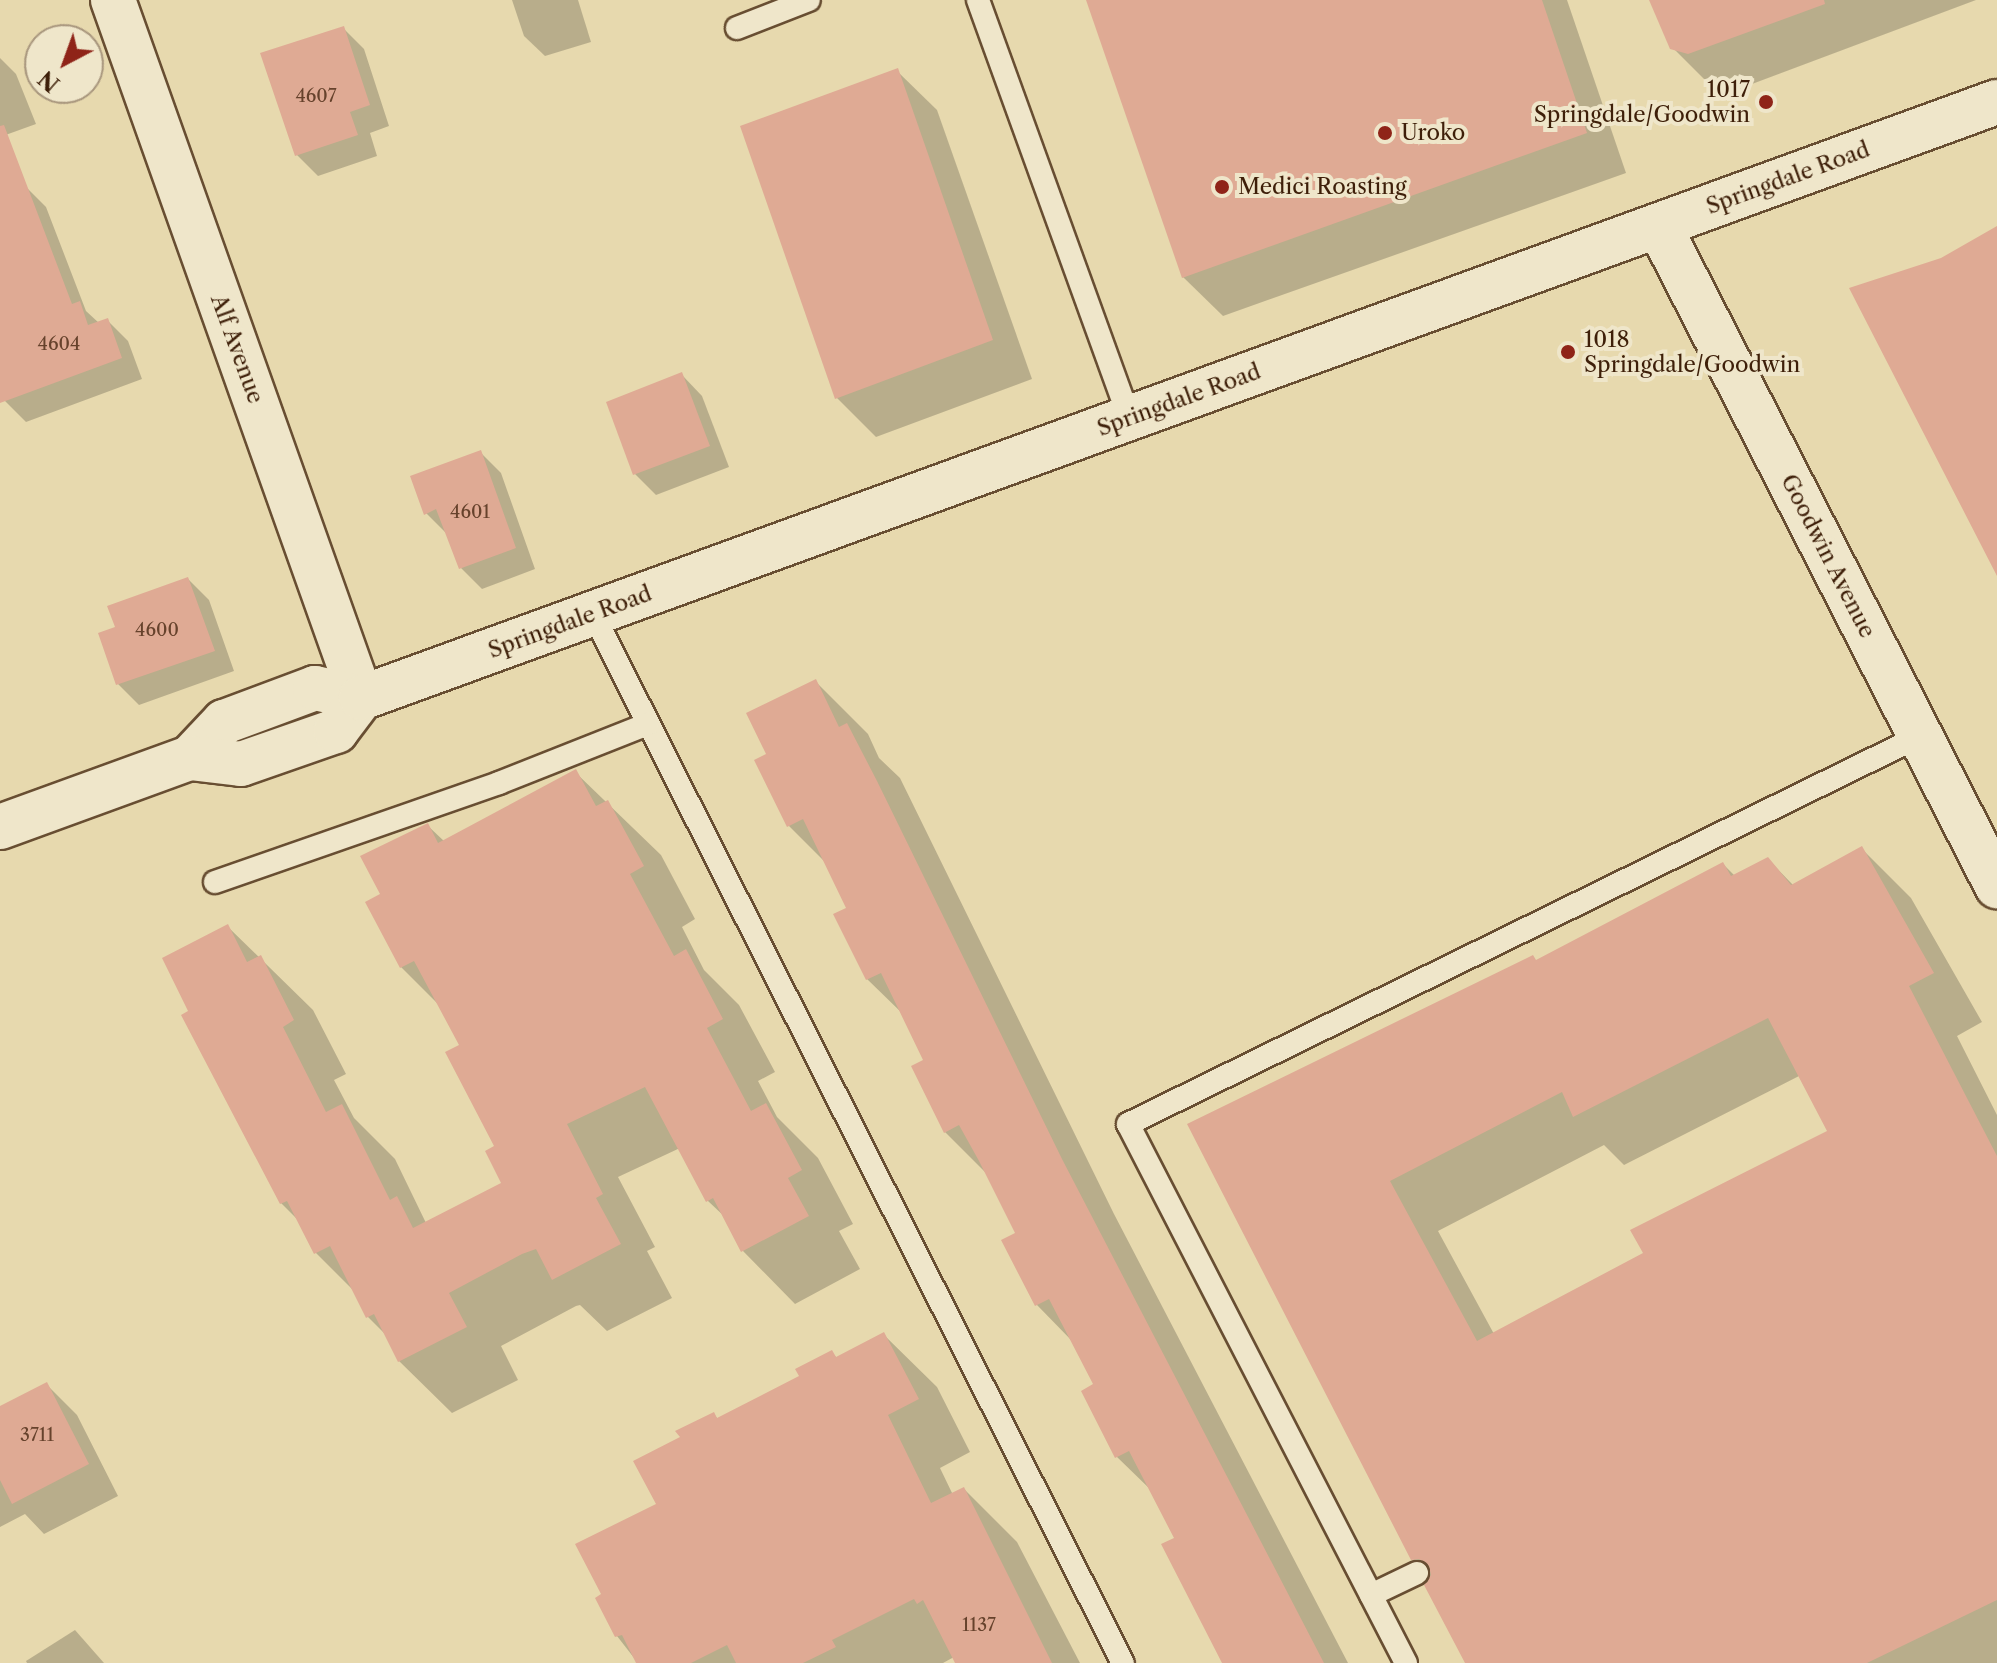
<!DOCTYPE html>
<html>
<head>
<meta charset="utf-8">
<style>
  body { margin:0 }
  #map { position:relative; width:1997px; height:1663px; overflow:hidden; background:#e7d9ae; font-family:"Libre Caslon Text",serif }
  div>[style] { position:absolute }
  .shadow>* { inset:0; background:#0003 }
  .building>* { inset:0; background:#dfaa94 }
  .roads { filter:drop-shadow(2px 0 #684e32) drop-shadow(-2px 0 #684e32) drop-shadow(0 2px #684e32) drop-shadow(0 -2px #684e32) }
  .service>* { height:22px; margin:-11px; padding:0 11px; transform-origin:11px; border-radius:11px; background:#efe6ca }
  .minor>* { height:44px; margin:-22px; padding:0 22px; transform-origin:22px; border-radius:22px; background:#efe6ca }
  .tertiary>* { height:44px; margin:-22px; padding:0 22px; transform-origin:22px; border-radius:22px; background:#efe6ca }
  .secondary>* { height:44px; margin:-22px; padding:0 22px; transform-origin:22px; border-radius:22px; background:#efe6ca }
  .dots>* { width:22px; height:22px; translate:-50% -50%; box-sizing:border-box; border:4px solid #efe6ca; border-radius:50% }
  span { translate:-50% -50%; white-space:nowrap; text-align:center; line-height:1.15; -webkit-text-stroke:8px #efe6ca; paint-order:stroke }
  .number-label { font-size:18px; color:#66422c }
  .number-label span { -webkit-text-stroke-width:0 }
  .poi-label { font-size:22px; color:#3e1f09 }
  .right { translate:-100% -50%; text-align:right }
  .left { translate:0 -50%; text-align:left }
  .street-label { font-size:22px; color:#3e1f09 }
  .north { position:absolute; left:24px; top:24px; width:80px; height:80px; box-sizing:border-box; background:#efe6ca; border:2px solid #a8967d; border-radius:50%; rotate:221deg; font-size:22px; font-weight:700; line-height:32px; text-align:center; color:#3e1f09 }
  .north::after { content:''; display:block; margin:auto; width:28px; height:36px; background:#8f2418; clip-path:polygon(50% 0,100% 100%,50% 72%,0 100%) }
</style>
</head>
<body>
<div id="map">
  <div class="shadow">
    <div style="clip-path:polygon(512px 0,578px 0,591px 42px,545px 56px,524px 36px)"></div>
    <div style="clip-path:polygon(1096px 0,1567px 0,1626px 173px,1223px 316px,1183px 277px)"></div>
    <div style="clip-path:polygon(1651px 0,1976px 0,1728px 93px,1712px 87px,1672px 47px)"></div>
    <div style="clip-path:polygon(343px 28px,364px 49px,389px 126px,370px 133px,377px 156px,318px 176px,297px 155px)"></div>
    <div style="clip-path:polygon(0 58px,16px 74px,36px 124px,0 137px)"></div>
    <div style="clip-path:polygon(897px 71px,937px 110px,1032px 379px,876px 437px,837px 398px)"></div>
    <div style="clip-path:polygon(25px 186px,46px 207px,86px 311px,99px 323px,107px 320px,128px 341px,142px 379px,26px 422px,5px 401px,0 388px,0 195px)"></div>
    <div style="clip-path:polygon(682px 375px,702px 396px,729px 467px,656px 495px,635px 474px)"></div>
    <div style="clip-path:polygon(480px 452px,501px 473px,535px 569px,482px 589px,461px 568px,447px 534px,426px 513px)"></div>
    <div style="clip-path:polygon(188px 579px,209px 600px,234px 671px,139px 705px,118px 684px,100px 634px,118px 628px)"></div>
    <div style="clip-path:polygon(815px 681px,868px 734px,879px 758px,900px 778px,1114px 1214px,1348px 1663px,1239px 1663px,1153px 1492px,1117px 1457px,1096px 1385px,1074px 1343px,1037px 1305px,1018px 1234px,988px 1175px,945px 1132px,926px 1060px,905px 1016px,867px 979px,849px 909px,828px 865px,789px 826px,757px 761px,769px 755px)"></div>
    <div style="clip-path:polygon(575px 772px,661px 855px,695px 919px,682px 927px,704px 970px,739px 1005px,775px 1072px,758px 1081px,777px 1117px,818px 1158px,853px 1224px,839px 1231px,860px 1269px,795px 1304px,743px 1251px,726px 1218px,708px 1201px,680px 1148px,618px 1177px,655px 1247px,647px 1251px,672px 1298px,607px 1331px,580px 1305px,576px 1306px,501px 1346px,518px 1380px,452px 1413px,399px 1361px,387px 1336px,368px 1317px,356px 1293px,316px 1253px,299px 1221px,281px 1203px,191px 1012px,227px 926px,313px 1010px,346px 1074px,334px 1080px,354px 1118px,395px 1159px,426px 1223px,504px 1184px,496px 1147px,461px 1046px,440px 1006px,401px 967px,383px 895px,427px 825px,445px 842px)"></div>
    <div style="clip-path:polygon(evenodd,1862px 849px,1911px 898px,1982px 1022px,1957px 1036px,1997px 1115px,1997px 1663px,1468px 1663px,1431px 1578px,1413px 1559px,1190px 1125px,1537px 962px,1723px 864px,1735px 876px,1768px 859px,1794px 886px,1862px 849px,1801px 1075px,1830px 1132px,1646px 1254px,1494px 1334px,1438px 1231px,1604px 1145px,1624px 1165px,1801px 1075px)"></div>
    <div style="clip-path:polygon(884px 1335px,937px 1387px,970px 1452px,940px 1468px,953px 1495px,964px 1489px,1017px 1542px,1080px 1663px,957px 1663px,954px 1657px,943px 1663px,638px 1663px,617px 1636px,603px 1595px,658px 1504px,683px 1438px,713px 1414px,719px 1420px,802px 1377px,832px 1353px,838px 1359px)"></div>
    <div style="clip-path:polygon(47px 1385px,77px 1415px,118px 1496px,44px 1534px,25px 1514px,0 1527px,0 1408px)"></div>
    <div style="clip-path:polygon(75px 1630px,104px 1663px,27px 1663px,26px 1661px)"></div>
  </div>
  <div class="building">
    <div style="clip-path:polygon(1086px 0,1542px 0,1587px 133px,1182px 278px)"></div>
    <div style="clip-path:polygon(1649px 0,1824px 0,1825px 4px,1688px 54px,1670px 49px)"></div>
    <div style="clip-path:polygon(344px 26px,370px 105px,350px 112px,358px 135px,295px 156px,260px 53px)"></div>
    <div style="clip-path:polygon(898px 68px,993px 340px,835px 399px,740px 126px)"></div>
    <div style="clip-path:polygon(4px 125px,72px 304px,80px 301px,88px 325px,108px 318px,122px 358px,0 403px,0 126px)"></div>
    <div style="clip-path:polygon(1997px 226px,1997px 576px,1849px 288px,1941px 258px)"></div>
    <div style="clip-path:polygon(682px 372px,710px 446px,633px 475px,606px 402px)"></div>
    <div style="clip-path:polygon(481px 450px,516px 548px,459px 569px,436px 509px,424px 515px,410px 476px)"></div>
    <div style="clip-path:polygon(188px 577px,215px 651px,116px 685px,98px 633px,115px 627px,107px 606px)"></div>
    <div style="clip-path:polygon(816px 679px,839px 727px,847px 723px,877px 781px,1062px 1159px,1324px 1663px,1222px 1663px,1161px 1544px,1174px 1538px,1129px 1451px,1115px 1458px,1081px 1391px,1093px 1384px,1049px 1299px,1035px 1306px,1001px 1240px,1015px 1233px,979px 1161px,959px 1125px,944px 1133px,911px 1066px,923px 1060px,881px 973px,866px 980px,833px 914px,846px 908px,803px 819px,787px 827px,754px 760px,766px 754px,746px 713px)"></div>
    <div style="clip-path:polygon(576px 769px,596px 806px,608px 800px,644px 866px,630px 874px,674px 956px,686px 949px,723px 1019px,707px 1028px,751px 1111px,766px 1103px,802px 1170px,788px 1178px,809px 1216px,741px 1252px,713px 1198px,706px 1202px,645px 1087px,567px 1124px,603px 1194px,596px 1198px,621px 1244px,552px 1280px,536px 1249px,522px 1254px,449px 1293px,467px 1327px,398px 1362px,374px 1314px,366px 1318px,330px 1246px,314px 1254px,287px 1201px,280px 1204px,181px 1015px,188px 1011px,162px 958px,228px 924px,247px 962px,261px 955px,294px 1020px,283px 1027px,326px 1112px,342px 1104px,390px 1200px,397px 1196px,413px 1228px,501px 1183px,485px 1151px,494px 1146px,445px 1052px,459px 1045px,414px 961px,400px 968px,365px 902px,380px 894px,360px 856px,428px 823px,438px 843px)"></div>
    <div style="clip-path:polygon(evenodd,1862px 846px,1934px 973px,1909px 986px,1997px 1156px,1997px 1600px,1867px 1663px,1465px 1663px,1424px 1585px,1431px 1575px,1429px 1566px,1419px 1559px,1411px 1560px,1187px 1124px,1533px 955px,1536px 960px,1723px 862px,1731px 876px,1768px 857px,1791px 885px,1862px 846px,1768px 1018px,1827px 1131px,1630px 1230px,1643px 1253px,1477px 1341px,1390px 1181px,1562px 1092px,1573px 1117px,1768px 1018px)"></div>
    <div style="clip-path:polygon(884px 1332px,919px 1399px,888px 1415px,931px 1503px,964px 1487px,1052px 1663px,955px 1663px,923px 1600px,917px 1604px,914px 1599px,832px 1640px,836px 1647px,803px 1663px,736px 1663px,727px 1645px,691px 1663px,636px 1663px,622px 1635px,615px 1637px,595px 1598px,601px 1594px,575px 1544px,656px 1504px,633px 1461px,680px 1437px,675px 1431px,714px 1412px,717px 1418px,799px 1376px,795px 1369px,832px 1350px,836px 1357px)"></div>
    <div style="clip-path:polygon(47px 1382px,89px 1464px,12px 1504px,0 1480px,0 1406px)"></div>
  </div>
  <div class="roads">
    <div class="service">
      <div style="left:978px;top:0;width:444px;rotate:70.1deg"></div>
      <div style="left:737px;top:28px;width:77px;rotate:-21.3deg"></div>
      <div style="left:593px;top:614px;width:1175px;rotate:63.2deg"></div>
      <div style="left:215px;top:882px;width:301px;rotate:-19.2deg"></div>
      <div style="left:499px;top:783px;width:160px;rotate:-21.6deg"></div>
      <div style="left:1371px;top:1595px;width:51px;rotate:-25.6deg"></div>
      <div style="left:1406px;top:1663px;width:606px;rotate:-117.28deg"></div>
      <div style="left:1128px;top:1124px;width:882px;rotate:-26.1deg"></div>
    </div>
    <div class="minor">
      <div style="left:113px;top:0;width:741px;rotate:70.44deg"></div>
    </div>
    <div class="tertiary">
      <div style="left:1659px;top:226px;width:742px;rotate:62.88deg"></div>
    </div>
    <div class="secondary">
      <div style="left:190px;top:758px;width:50px;rotate:-46.6deg"></div>
      <div style="left:224px;top:722px;width:97px;rotate:-20.5deg"></div>
      <div style="left:315px;top:688px;width:47px;rotate:12.3deg"></div>
      <div style="left:0;top:827px;width:202px;rotate:-20deg"></div>
      <div style="left:190px;top:758px;width:51px;rotate:6.7deg"></div>
      <div style="left:241px;top:764px;width:101px;rotate:-19.2deg"></div>
      <div style="left:336px;top:731px;width:41px;rotate:-52.9deg"></div>
      <div style="left:361px;top:698px;width:1741px;rotate:-20.02deg"></div>
    </div>
  </div>
  <div class="dots">
    <div style="left:1766px;top:102px;background:#8f2418"></div>
    <div style="left:1385px;top:133px;background:#8f2418"></div>
    <div style="left:1222px;top:187px;background:#8f2418"></div>
    <div style="left:1568px;top:352px;background:#8f2418"></div>
  </div>
  <div class="number-label">
    <span style="left:316px;top:96px">4607</span>
    <span style="left:59px;top:344px">4604</span>
    <span style="left:470px;top:512px">4601</span>
    <span style="left:157px;top:630px">4600</span>
    <span style="left:37px;top:1435px">3711</span>
    <span style="left:979px;top:1625px">1137</span>
  </div>
  <div class="poi-label">
    <span class="right" style="left:1750px;top:102px">1017<br>Springdale/Goodwin</span>
    <span class="left" style="left:1401px;top:133px">Uroko</span>
    <span class="left" style="left:1238px;top:187px">Medici Roasting</span>
    <span class="left" style="left:1584px;top:352px">1018<br>Springdale/Goodwin</span>
  </div>
  <div class="street-label">
    <span style="left:1788px;top:178px;rotate:-20deg">Springdale Road</span>
    <span style="left:237px;top:349px;rotate:70deg">Alf Avenue</span>
    <span style="left:1179px;top:400px;rotate:-20deg">Springdale Road</span>
    <span style="left:1828px;top:556px;rotate:63deg">Goodwin Avenue</span>
    <span style="left:570px;top:622px;rotate:-20deg">Springdale Road</span>
  </div>
  <div class="north">N</div>
</div>
</body>
</html>
